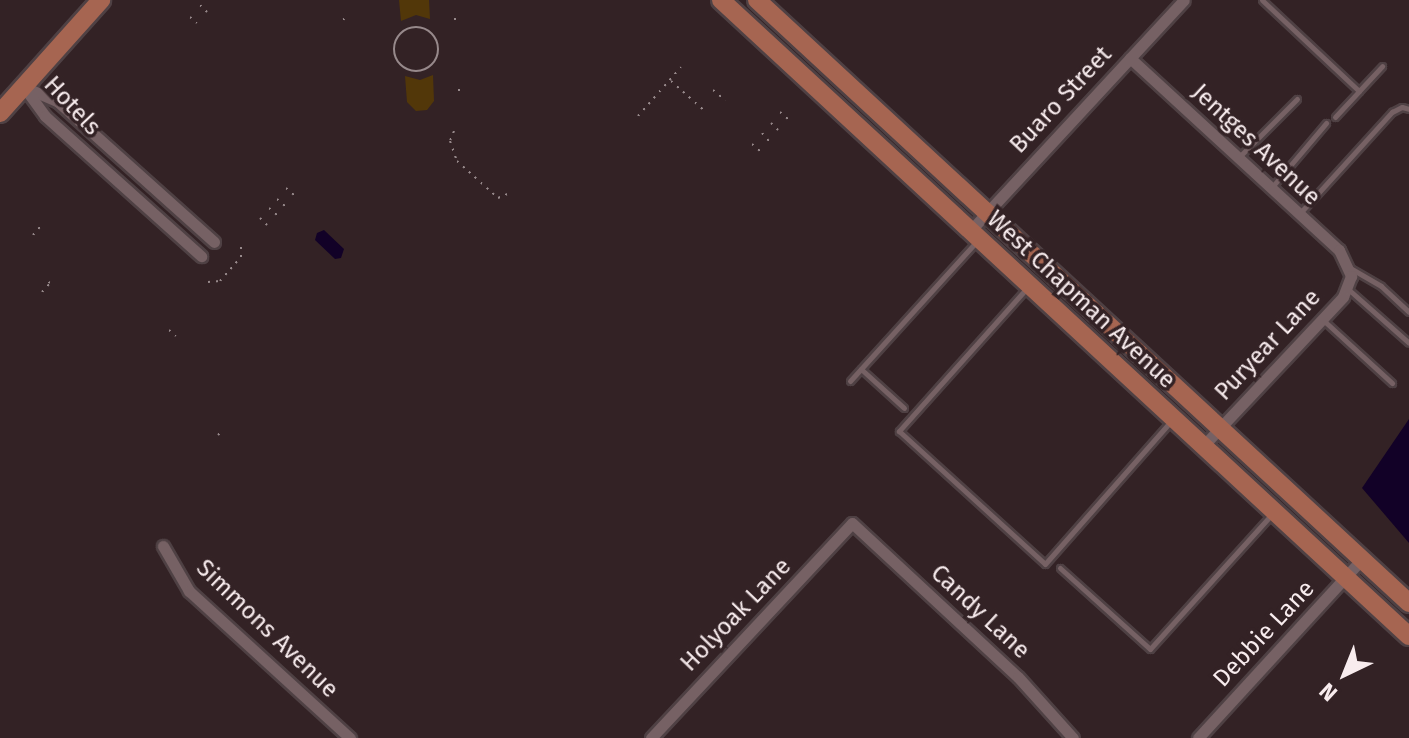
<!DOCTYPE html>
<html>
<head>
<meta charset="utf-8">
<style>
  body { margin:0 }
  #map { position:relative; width:1409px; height:738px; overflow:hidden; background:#332225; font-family:"Fira Sans",sans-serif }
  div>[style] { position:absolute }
  .green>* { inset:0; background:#523709 }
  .water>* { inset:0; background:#120127 }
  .path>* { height:2px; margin-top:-1px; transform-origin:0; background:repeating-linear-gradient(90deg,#97898b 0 2px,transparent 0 8px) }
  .path>.ring { margin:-1px; padding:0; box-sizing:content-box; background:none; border:2px solid #97898b; border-radius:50% }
  .roads { filter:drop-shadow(2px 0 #4f4144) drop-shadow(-2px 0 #4f4144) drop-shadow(0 2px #4f4144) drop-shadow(0 -2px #4f4144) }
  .lane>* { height:5px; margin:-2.5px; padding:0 2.5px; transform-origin:2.5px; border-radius:2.5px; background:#766164 }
  .street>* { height:11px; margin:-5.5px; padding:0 5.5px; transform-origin:5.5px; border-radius:5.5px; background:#766164 }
  .primary>* { height:18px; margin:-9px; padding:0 9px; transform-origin:9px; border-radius:9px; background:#a66551 }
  span { translate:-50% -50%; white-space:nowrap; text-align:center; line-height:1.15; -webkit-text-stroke:7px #332225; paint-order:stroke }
  .street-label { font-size:24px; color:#f8ecee }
  .north { position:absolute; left:1305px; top:634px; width:80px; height:80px; -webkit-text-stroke:6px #332225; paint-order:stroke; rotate:223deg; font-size:22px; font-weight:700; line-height:32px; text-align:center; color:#f8ecee }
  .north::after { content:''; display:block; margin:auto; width:28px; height:36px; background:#f8ecee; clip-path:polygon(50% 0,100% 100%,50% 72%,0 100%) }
</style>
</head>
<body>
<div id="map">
  <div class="green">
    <div style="clip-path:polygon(399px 0,429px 0,430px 19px,416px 15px,401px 21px)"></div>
    <div style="clip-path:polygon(433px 75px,434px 101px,427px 110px,416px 111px,407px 102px,405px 76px,420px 80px)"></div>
  </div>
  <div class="water">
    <div style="clip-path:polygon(324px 230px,344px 249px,341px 258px,335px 259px,315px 240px,317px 233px)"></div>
    <div style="clip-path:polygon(1409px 419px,1409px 543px,1362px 488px)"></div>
  </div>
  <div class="path">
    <div style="left:200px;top:5px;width:10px;rotate:45deg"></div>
    <div style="left:190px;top:17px;width:9px;rotate:41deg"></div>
    <div style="left:454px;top:19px;width:6px"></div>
    <div style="left:343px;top:20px;width:7px;rotate:-45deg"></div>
    <div class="ring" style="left:394px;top:27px;width:42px;height:42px"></div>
    <div style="left:671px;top:81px;width:47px;rotate:41.5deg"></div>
    <div style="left:458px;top:90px;width:7px"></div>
    <div style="left:713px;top:90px;width:16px;rotate:40deg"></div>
    <div style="left:780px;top:112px;width:11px;rotate:41deg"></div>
    <div style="left:638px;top:116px;width:65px;rotate:-48.7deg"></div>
    <div style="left:771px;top:123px;width:10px;rotate:45deg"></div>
    <div style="left:454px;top:131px;width:11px;rotate:112deg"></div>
    <div style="left:450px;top:141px;width:21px;rotate:71deg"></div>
    <div style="left:457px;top:161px;width:55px;rotate:42.1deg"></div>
    <div style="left:498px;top:198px;width:13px;rotate:-23deg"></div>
    <div style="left:762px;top:133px;width:11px;rotate:49deg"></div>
    <div style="left:752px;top:144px;width:11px;rotate:41deg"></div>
    <div style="left:286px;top:188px;width:11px;rotate:41deg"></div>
    <div style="left:277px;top:199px;width:11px;rotate:41deg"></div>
    <div style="left:269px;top:208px;width:11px;rotate:41deg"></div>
    <div style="left:260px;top:218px;width:10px;rotate:45deg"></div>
    <div style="left:33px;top:235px;width:11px;rotate:-49deg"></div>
    <div style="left:208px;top:282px;width:12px;rotate:-5deg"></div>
    <div style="left:220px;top:281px;width:32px;rotate:-49deg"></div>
    <div style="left:241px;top:257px;width:13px;rotate:-90deg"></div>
    <div style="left:42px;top:292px;width:12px;rotate:-48deg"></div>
    <div style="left:50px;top:283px;width:6px;rotate:-141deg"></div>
    <div style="left:169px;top:330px;width:9px;rotate:41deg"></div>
    <div style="left:218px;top:435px;width:7px;rotate:-45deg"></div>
  </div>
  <div class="roads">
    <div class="lane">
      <div style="left:1262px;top:0;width:133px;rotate:43.2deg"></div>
      <div style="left:1359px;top:91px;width:34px;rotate:-47deg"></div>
      <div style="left:1335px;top:117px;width:35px;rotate:-47deg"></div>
      <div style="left:1239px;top:157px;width:82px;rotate:-45deg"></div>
      <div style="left:1272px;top:187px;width:84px;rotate:-49.8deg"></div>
      <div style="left:1300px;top:213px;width:137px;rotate:-47.7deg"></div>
      <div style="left:1392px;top:112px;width:11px;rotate:-27deg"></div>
      <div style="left:1402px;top:107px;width:7px;rotate:16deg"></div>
      <div style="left:1350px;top:268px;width:36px;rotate:30deg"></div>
      <div style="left:1381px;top:286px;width:38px;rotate:43deg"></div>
      <div style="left:1026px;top:289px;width:191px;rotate:131.8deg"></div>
      <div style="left:899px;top:431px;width:197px;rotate:42.3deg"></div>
      <div style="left:1045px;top:564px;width:189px;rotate:-48.6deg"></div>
      <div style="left:1348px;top:289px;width:81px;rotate:41.5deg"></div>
      <div style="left:1322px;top:319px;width:95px;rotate:42.4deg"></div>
      <div style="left:861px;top:369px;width:58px;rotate:42.2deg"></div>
      <div style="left:850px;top:381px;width:188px;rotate:-47.8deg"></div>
      <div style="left:1060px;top:568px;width:121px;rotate:42deg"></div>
      <div style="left:1150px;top:649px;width:182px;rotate:-47.9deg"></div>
    </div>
    <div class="street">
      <div style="left:1130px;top:58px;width:284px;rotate:42.6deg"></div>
      <div style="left:1339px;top:250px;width:29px;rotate:65deg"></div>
      <div style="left:1351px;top:276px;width:22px;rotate:111deg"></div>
      <div style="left:1343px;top:297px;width:204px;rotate:133.2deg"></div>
      <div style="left:24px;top:87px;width:36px;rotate:23deg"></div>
      <div style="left:57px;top:101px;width:211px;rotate:41.9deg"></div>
      <div style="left:24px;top:87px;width:36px;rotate:54deg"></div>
      <div style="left:45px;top:116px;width:210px;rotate:41.9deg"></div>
      <div style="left:971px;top:230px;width:313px;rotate:-47.2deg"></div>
      <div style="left:163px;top:546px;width:52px;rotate:60deg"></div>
      <div style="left:189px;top:591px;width:218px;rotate:42.4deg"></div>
      <div style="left:651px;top:738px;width:294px;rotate:-46.9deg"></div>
      <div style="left:852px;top:523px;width:226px;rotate:42.9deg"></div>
      <div style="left:1018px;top:677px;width:82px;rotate:48deg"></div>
      <div style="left:1198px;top:738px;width:243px;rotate:-47.5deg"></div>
    </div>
    <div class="primary">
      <div style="left:721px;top:0;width:937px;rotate:42.75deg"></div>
      <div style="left:757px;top:0;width:888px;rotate:42.76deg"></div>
      <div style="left:0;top:113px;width:152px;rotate:-48.2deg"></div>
    </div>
  </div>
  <div class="street-label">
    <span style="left:1061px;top:100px;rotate:-47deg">Buaro Street</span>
    <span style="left:72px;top:106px;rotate:47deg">Hotels</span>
    <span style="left:1256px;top:145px;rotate:43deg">Jentges Avenue</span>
    <span style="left:1081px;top:300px;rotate:43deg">West Chapman Avenue</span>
    <span style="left:1268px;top:345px;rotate:-47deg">Puryear Lane</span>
    <span style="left:980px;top:612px;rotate:43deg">Candy Lane</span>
    <span style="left:736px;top:615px;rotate:-46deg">Holyoak Lane</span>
    <span style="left:267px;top:629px;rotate:44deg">Simmons Avenue</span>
    <span style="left:1264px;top:634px;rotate:-47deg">Debbie Lane</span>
  </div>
  <div class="north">N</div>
</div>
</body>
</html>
